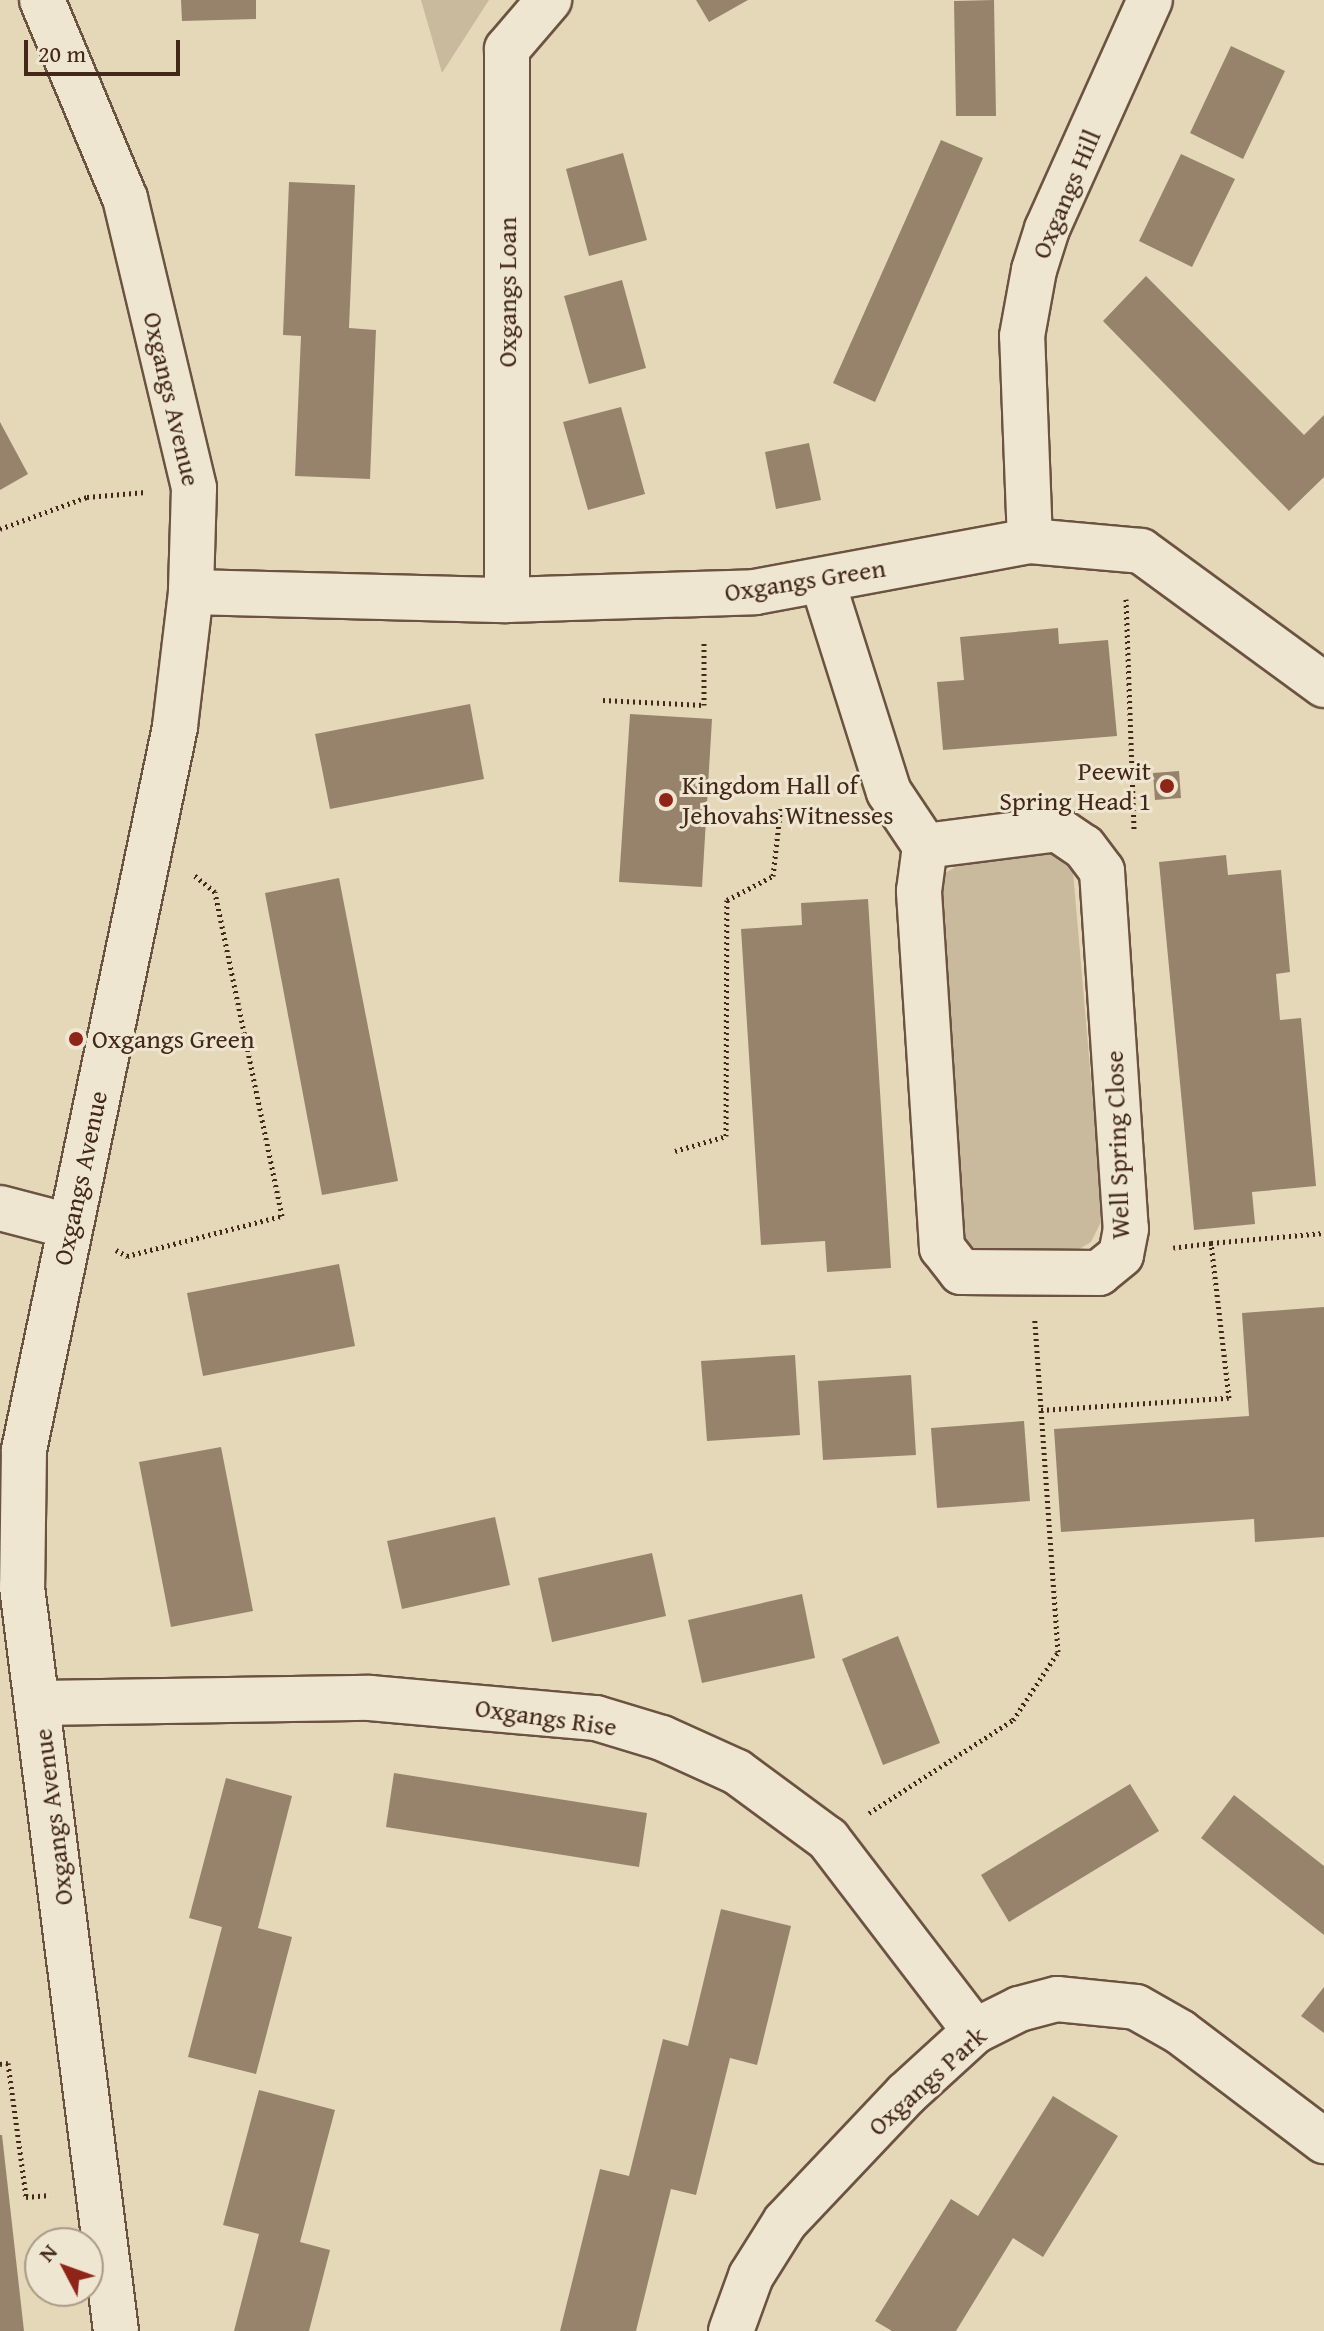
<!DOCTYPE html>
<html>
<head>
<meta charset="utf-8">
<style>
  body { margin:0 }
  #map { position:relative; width:1324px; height:2331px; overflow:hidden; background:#e5d8b8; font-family:"Gentium Book Plus",serif }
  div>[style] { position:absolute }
  .green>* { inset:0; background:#c9ba9d }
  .building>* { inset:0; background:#97836c }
  .path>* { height:5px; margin-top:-2.5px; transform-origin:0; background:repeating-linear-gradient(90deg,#432719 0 2px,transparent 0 6px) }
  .roads { filter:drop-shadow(2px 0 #6c5341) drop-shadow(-2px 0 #6c5341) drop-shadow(0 2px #6c5341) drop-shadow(0 -2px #6c5341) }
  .minor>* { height:44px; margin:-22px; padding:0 22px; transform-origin:22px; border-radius:22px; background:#eee6d1 }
  .dots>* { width:22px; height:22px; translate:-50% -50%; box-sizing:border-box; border:4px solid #eee6d1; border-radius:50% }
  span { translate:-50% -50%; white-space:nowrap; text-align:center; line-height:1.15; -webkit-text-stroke:6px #eee6d1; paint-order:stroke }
  .street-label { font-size:26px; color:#432719 }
  .poi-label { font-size:26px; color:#432719 }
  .right { translate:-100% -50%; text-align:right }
  .left { translate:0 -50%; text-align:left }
  .north { position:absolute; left:24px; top:2227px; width:80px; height:80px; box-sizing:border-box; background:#eee6d1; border:2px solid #aa9a87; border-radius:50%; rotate:311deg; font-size:22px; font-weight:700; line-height:32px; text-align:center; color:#432719 }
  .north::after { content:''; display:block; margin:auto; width:28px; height:36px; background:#8f2418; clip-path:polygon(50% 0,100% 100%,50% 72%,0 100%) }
  .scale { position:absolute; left:24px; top:40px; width:156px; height:36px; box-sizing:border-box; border:4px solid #432719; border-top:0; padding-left:10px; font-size:24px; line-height:28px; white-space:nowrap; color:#432719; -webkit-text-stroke:6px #eee6d1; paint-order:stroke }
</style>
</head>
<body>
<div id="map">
  <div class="green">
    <div style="clip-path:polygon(421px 0,489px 0,442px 73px)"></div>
    <div style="clip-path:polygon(1052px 853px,1073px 872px,1103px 1218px,1091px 1242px,1071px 1254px,991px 1257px,972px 1247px,962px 1232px,941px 892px,945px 873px,959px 865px)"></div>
  </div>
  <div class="building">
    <div style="clip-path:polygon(181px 0,256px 0,256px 19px,182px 21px)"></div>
    <div style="clip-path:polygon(696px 0,748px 0,709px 22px)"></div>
    <div style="clip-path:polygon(994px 0,996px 116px,956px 116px,954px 1px)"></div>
    <div style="clip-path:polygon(1231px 46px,1285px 71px,1243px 159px,1190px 133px)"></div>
    <div style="clip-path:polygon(941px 140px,983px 158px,875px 402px,833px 383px)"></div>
    <div style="clip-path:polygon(623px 153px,647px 240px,589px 256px,566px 169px)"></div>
    <div style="clip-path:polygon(1181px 154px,1235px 179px,1192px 267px,1139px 241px)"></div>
    <div style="clip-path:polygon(289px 182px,355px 185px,349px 328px,376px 330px,370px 479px,295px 476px,301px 336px,283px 335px)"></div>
    <div style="clip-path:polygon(1146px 276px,1304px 435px,1324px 415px,1324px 477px,1289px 511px,1103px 321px)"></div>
    <div style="clip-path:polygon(622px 280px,646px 368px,589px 384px,564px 296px)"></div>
    <div style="clip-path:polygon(621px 407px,645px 494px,588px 510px,563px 422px)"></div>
    <div style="clip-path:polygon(0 422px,28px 474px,0 490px)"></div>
    <div style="clip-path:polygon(809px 443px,821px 500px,776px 509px,765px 452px)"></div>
    <div style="clip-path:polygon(1058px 628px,1059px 644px,1108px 640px,1117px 736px,943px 750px,937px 682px,964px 680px,960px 637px)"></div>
    <div style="clip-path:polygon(470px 704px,484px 779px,330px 809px,315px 734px)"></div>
    <div style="clip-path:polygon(630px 714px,712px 719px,702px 887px,619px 882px)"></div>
    <div style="clip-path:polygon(1179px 771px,1181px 798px,1155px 800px,1153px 773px)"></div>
    <div style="clip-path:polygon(1226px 855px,1228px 875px,1281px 870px,1290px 972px,1276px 974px,1280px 1020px,1301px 1018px,1316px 1186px,1252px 1192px,1255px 1224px,1194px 1230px,1159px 862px)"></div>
    <div style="clip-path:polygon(339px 878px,398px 1181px,322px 1195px,265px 893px)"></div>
    <div style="clip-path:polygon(868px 899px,891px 1268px,827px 1272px,825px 1241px,761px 1245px,741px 929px,802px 925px,801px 903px)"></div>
    <div style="clip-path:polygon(339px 1264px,355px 1346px,203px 1376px,187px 1293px)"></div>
    <div style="clip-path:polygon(1324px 1307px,1324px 1537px,1255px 1542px,1254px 1519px,1061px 1532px,1054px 1429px,1249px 1416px,1242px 1313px)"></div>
    <div style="clip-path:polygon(795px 1355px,800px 1435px,707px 1441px,701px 1361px)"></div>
    <div style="clip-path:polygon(911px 1375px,916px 1455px,823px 1460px,818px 1381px)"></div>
    <div style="clip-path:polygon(1024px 1421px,1030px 1501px,937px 1508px,931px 1428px)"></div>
    <div style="clip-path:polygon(221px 1447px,253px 1611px,171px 1627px,139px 1462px)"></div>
    <div style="clip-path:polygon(495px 1517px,510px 1585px,402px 1609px,387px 1541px)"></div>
    <div style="clip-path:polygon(652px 1553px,666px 1616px,552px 1642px,538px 1578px)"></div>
    <div style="clip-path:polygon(802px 1594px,815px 1658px,702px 1683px,688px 1620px)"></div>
    <div style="clip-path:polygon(898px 1636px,940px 1743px,883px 1765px,842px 1659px)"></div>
    <div style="clip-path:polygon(394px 1773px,647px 1813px,639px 1867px,386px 1827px)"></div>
    <div style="clip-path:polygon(226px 1778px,292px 1796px,258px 1928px,292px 1937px,256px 2074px,188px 2057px,222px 1927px,189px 1918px)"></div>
    <div style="clip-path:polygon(1130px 1784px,1159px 1831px,1009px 1922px,981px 1875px)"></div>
    <div style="clip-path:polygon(1234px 1795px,1324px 1866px,1324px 1935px,1201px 1838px)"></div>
    <div style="clip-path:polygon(721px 1909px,791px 1926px,757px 2065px,730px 2058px,696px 2195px,671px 2189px,636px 2331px,560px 2331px,600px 2169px,629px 2176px,663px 2039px,688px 2046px)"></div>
    <div style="clip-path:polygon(1324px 1987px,1324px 2033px,1301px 2016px)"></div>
    <div style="clip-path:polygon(259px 2090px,335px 2110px,300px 2242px,330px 2250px,309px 2331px,234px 2331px,259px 2234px,223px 2225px)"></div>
    <div style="clip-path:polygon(1053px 2096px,1118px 2136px,1043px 2257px,1013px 2238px,956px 2331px,892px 2331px,875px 2321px,951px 2199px,978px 2216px)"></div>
    <div style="clip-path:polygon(0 2135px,2px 2135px,24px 2331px,0 2331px)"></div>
  </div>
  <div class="path">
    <div style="left:0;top:529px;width:93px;rotate:-20.2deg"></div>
    <div style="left:87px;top:497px;width:59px;rotate:-4.8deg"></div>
    <div style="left:1126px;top:599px;width:230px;rotate:88deg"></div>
    <div style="left:603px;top:700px;width:101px;rotate:2.8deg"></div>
    <div style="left:704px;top:705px;width:62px;rotate:-90deg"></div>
    <div style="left:675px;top:1151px;width:53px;rotate:-16.4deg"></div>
    <div style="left:726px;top:1136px;width:236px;rotate:-89.8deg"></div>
    <div style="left:727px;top:900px;width:52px;rotate:-27.6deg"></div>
    <div style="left:773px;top:876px;width:71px;rotate:-83.6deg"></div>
    <div style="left:1211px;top:1243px;width:113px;rotate:-5.1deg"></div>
    <div style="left:116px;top:1250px;width:13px;rotate:29deg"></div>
    <div style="left:127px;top:1256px;width:160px;rotate:-14.5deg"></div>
    <div style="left:282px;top:1216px;width:331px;rotate:-101.7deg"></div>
    <div style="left:215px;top:892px;width:27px;rotate:-141deg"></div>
    <div style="left:1041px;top:1410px;width:188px;rotate:-3.7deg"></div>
    <div style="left:1229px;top:1398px;width:156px;rotate:-96.6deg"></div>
    <div style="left:1211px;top:1243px;width:38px;rotate:173deg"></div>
    <div style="left:869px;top:1813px;width:171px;rotate:-32.9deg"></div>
    <div style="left:1013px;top:1720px;width:82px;rotate:-56.5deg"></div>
    <div style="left:1058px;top:1652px;width:333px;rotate:-94deg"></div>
    <div style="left:0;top:2064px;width:8px;rotate:-7deg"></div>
    <div style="left:8px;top:2063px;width:135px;rotate:82.3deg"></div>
    <div style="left:26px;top:2197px;width:24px;rotate:-5deg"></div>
  </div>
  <div class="roads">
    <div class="minor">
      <div style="left:42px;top:0;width:215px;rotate:67.3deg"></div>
      <div style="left:125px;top:198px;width:298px;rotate:76.6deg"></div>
      <div style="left:194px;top:488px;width:104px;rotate:91.7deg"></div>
      <div style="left:191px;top:592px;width:136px;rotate:96.8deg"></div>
      <div style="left:175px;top:727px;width:739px;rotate:101.8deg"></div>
      <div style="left:24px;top:1450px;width:137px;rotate:90.8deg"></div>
      <div style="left:22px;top:1587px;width:750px;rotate:82.8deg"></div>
      <div style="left:1030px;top:541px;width:205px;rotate:-92.2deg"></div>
      <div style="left:1022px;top:336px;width:67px;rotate:-79.7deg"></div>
      <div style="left:1034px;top:270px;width:43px;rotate:-72.4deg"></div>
      <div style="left:1047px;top:229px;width:251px;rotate:-65.8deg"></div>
      <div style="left:822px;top:580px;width:222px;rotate:72.5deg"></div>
      <div style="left:889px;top:792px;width:65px;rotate:56.3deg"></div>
      <div style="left:191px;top:592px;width:316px;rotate:1.5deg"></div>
      <div style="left:507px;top:600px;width:248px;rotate:-1.8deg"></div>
      <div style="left:755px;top:592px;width:280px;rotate:-10.5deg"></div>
      <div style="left:1030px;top:541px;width:111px;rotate:5.1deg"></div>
      <div style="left:1141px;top:551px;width:227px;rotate:36.2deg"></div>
      <div style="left:507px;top:600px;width:551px;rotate:-90deg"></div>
      <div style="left:507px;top:49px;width:65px;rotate:-49.4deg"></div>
      <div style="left:1057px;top:829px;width:32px;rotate:34deg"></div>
      <div style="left:1084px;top:847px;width:30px;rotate:53deg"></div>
      <div style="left:1102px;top:871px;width:359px;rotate:86.2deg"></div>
      <div style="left:1126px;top:1229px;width:26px;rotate:101deg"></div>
      <div style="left:1121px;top:1255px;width:28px;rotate:141deg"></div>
      <div style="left:1099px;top:1273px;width:138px;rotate:-179.6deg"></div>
      <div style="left:961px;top:1272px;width:31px;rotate:-128deg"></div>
      <div style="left:942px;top:1248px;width:358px;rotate:-93.7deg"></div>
      <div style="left:919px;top:891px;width:45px;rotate:-82.4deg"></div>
      <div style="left:925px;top:846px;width:133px;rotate:-7.3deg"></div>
      <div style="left:0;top:1208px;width:71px;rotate:14.6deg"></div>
      <div style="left:39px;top:1703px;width:331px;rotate:-0.9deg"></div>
      <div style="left:370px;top:1698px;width:227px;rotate:5.1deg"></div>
      <div style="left:596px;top:1718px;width:69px;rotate:16.9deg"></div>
      <div style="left:662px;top:1738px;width:82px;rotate:24.4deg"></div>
      <div style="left:737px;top:1772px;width:113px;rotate:36.4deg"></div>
      <div style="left:828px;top:1839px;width:242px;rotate:52.6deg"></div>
      <div style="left:731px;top:2331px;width:59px;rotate:-70deg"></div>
      <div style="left:751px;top:2276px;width:64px;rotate:-57.8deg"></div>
      <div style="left:785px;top:2222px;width:176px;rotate:-46.6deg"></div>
      <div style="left:906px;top:2094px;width:93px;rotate:-42.4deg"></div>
      <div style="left:975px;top:2031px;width:49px;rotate:-26.6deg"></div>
      <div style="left:1019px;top:2009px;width:39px;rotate:-15deg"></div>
      <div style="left:1057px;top:1999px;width:79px;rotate:5.8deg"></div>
      <div style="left:1136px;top:2007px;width:51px;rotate:29.6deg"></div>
      <div style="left:1180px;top:2032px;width:181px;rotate:37.1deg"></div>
    </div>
  </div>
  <div class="dots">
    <div style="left:1167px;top:786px;background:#8f2418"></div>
    <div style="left:666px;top:800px;background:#8f2418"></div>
    <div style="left:76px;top:1039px;background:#8f2418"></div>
  </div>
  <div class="street-label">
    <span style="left:1066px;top:194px;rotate:-67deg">Oxgangs Hill</span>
    <span style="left:507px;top:292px;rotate:-90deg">Oxgangs Loan</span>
    <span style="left:172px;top:399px;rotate:77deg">Oxgangs Avenue</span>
    <span style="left:805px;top:580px;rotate:-9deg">Oxgangs Green</span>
    <span style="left:1117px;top:1145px;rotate:-92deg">Well Spring Close</span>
    <span style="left:80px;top:1178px;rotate:-78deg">Oxgangs Avenue</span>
    <span style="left:546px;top:1717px;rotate:8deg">Oxgangs Rise</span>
    <span style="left:53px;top:1817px;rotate:-97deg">Oxgangs Avenue</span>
    <span style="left:927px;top:2081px;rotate:-42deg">Oxgangs Park</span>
  </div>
  <div class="poi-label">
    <span class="right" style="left:1151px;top:786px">Peewit<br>Spring Head 1</span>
    <span class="left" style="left:682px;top:800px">Kingdom Hall of<br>Jehovahs Witnesses</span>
    <span class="left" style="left:92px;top:1039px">Oxgangs Green</span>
  </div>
  <div class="north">N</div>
  <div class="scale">20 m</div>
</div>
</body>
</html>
